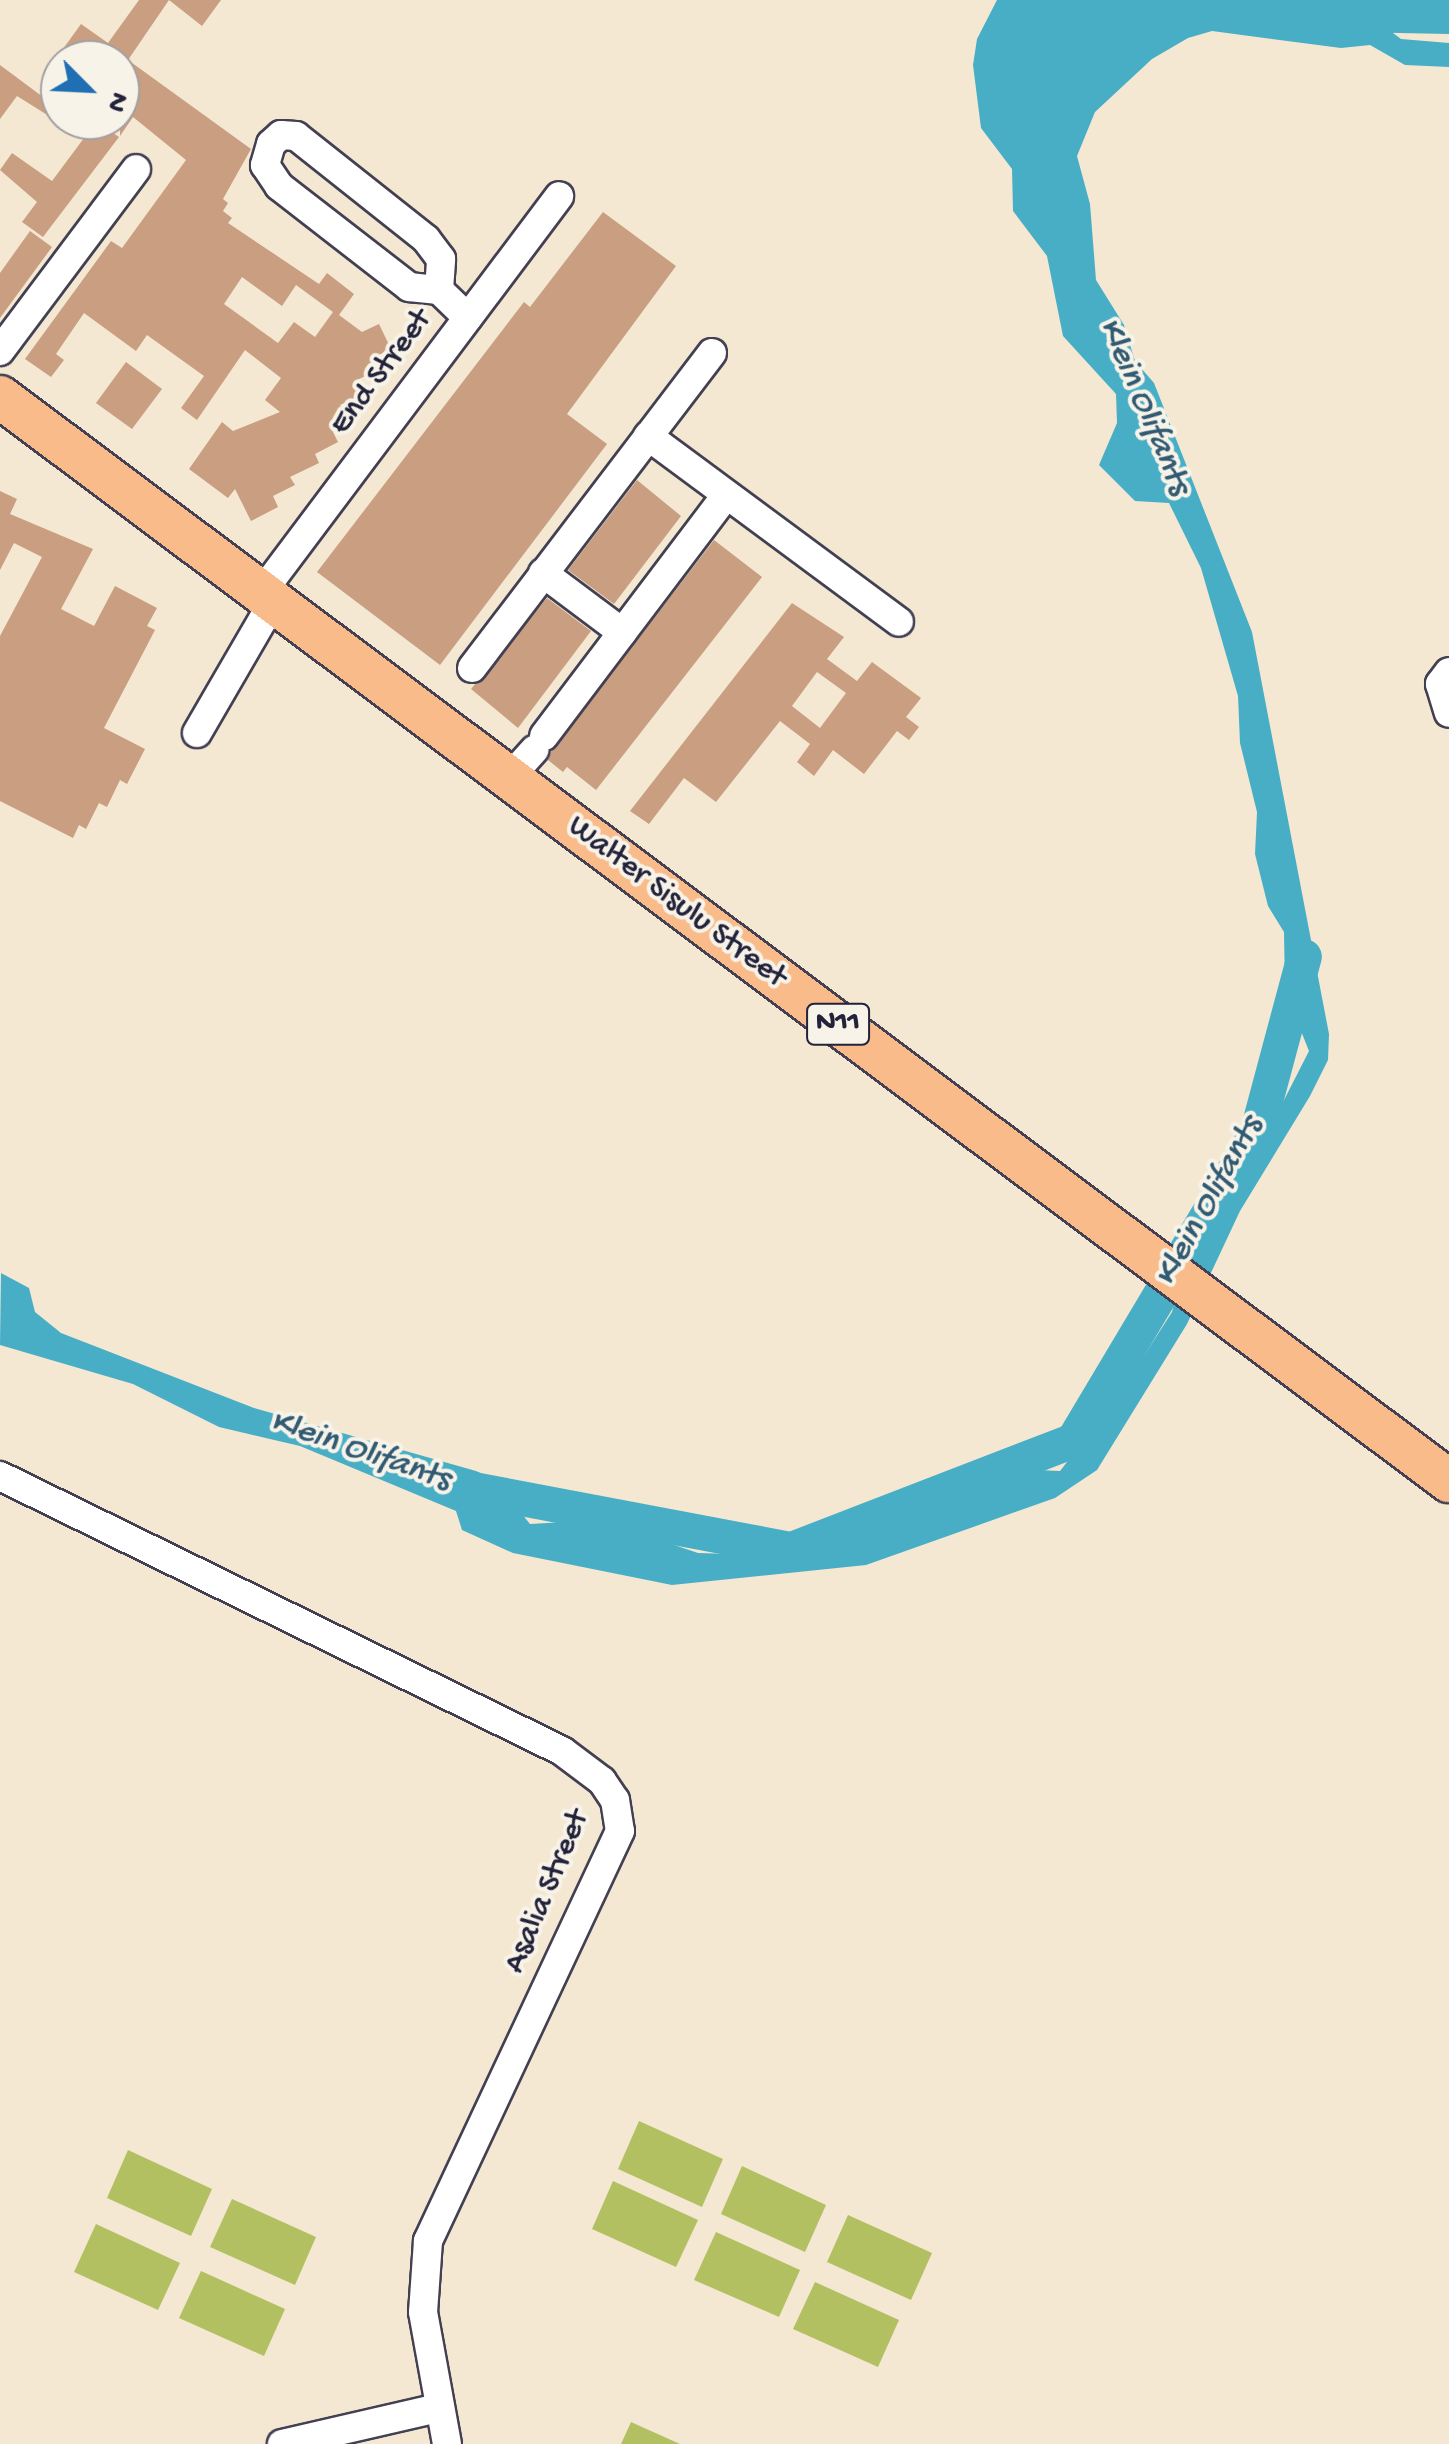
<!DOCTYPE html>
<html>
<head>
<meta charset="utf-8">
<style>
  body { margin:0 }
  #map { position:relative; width:1449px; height:2444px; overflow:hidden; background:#f4e8d2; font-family:"Gochi Hand",sans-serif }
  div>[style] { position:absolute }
  .green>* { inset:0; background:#b3c062 }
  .water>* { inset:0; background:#47aec6 }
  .river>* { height:35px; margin:-17.5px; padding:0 17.5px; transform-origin:17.5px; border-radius:17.5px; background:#47aec6 }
  .building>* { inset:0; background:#c99e81 }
  .roads { filter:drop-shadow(2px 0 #424052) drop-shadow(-2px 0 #424052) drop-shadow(0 2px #424052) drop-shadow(0 -2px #424052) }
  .minor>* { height:28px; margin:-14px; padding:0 14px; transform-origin:14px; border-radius:14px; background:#fff }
  .highway>* { height:42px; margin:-21px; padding:0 21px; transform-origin:21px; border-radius:21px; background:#fabb8b }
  span { translate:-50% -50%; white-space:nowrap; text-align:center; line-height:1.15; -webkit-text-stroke:8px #f7f3e8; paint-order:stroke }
  .shield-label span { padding:2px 8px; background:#f7f3e8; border:2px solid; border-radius:8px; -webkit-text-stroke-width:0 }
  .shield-label { font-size:30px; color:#22223b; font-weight:700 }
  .street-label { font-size:32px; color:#22223b }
  .water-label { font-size:35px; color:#315a73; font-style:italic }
  .north { position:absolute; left:40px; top:40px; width:100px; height:100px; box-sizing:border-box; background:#f7f3e8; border:2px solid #a29fa3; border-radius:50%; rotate:114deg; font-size:28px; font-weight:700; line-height:40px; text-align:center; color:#22223b }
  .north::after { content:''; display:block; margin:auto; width:35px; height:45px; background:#1f6fb2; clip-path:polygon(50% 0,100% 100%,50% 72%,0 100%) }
</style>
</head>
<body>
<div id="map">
  <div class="green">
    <div style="clip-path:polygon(639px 2121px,723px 2159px,702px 2207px,618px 2169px)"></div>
    <div style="clip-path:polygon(128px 2150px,212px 2189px,191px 2236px,107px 2198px)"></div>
    <div style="clip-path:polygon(742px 2166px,826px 2205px,805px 2252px,721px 2214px)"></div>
    <div style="clip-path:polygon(613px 2181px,698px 2220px,676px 2267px,592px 2229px)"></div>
    <div style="clip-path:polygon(232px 2199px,316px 2237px,295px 2285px,210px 2247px)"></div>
    <div style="clip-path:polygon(848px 2215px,932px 2253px,911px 2300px,827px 2262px)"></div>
    <div style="clip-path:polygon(96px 2224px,180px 2263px,158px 2310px,74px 2272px)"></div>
    <div style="clip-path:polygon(716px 2232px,800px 2270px,779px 2317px,694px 2280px)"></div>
    <div style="clip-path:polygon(201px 2271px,285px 2309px,264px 2356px,179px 2318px)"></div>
    <div style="clip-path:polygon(815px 2282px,899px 2320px,878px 2367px,793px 2329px)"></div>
    <div style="clip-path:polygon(631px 2422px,680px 2444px,621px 2444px)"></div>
  </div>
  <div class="water">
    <div style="clip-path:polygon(997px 0,1417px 0,1396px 12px,1393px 33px,1401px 39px,1449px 43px,1449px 67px,1405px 65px,1370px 45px,1341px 48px,1212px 31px,1188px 38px,1152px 59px,1095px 112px,1077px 156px,1090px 204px,1096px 280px,1124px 325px,1135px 361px,1154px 383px,1252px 632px,1329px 1034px,1328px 1060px,1310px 1096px,1240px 1211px,1187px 1324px,1097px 1470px,1055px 1498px,866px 1565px,672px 1585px,513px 1553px,462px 1530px,456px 1511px,300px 1446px,219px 1427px,133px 1384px,0 1345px,1px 1273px,29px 1288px,35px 1312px,61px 1333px,254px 1408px,476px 1471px,494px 1479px,530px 1524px,600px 1520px,698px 1553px,731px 1554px,775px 1537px,845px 1540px,1037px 1470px,1060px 1471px,1117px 1398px,1172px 1312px,1183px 1270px,1261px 1145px,1309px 1051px,1285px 991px,1284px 932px,1268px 906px,1255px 854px,1257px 812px,1240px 743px,1238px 696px,1201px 568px,1169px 503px,1135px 501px,1099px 465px,1117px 423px,1116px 394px,1063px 336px,1047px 256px,1013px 211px,1012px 169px,981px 128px,973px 65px,977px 39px)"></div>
  </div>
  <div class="river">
    <div style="left:1349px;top:14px;width:100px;rotate:1.1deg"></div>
    <div style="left:457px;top:1486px;width:340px;rotate:10.7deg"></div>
    <div style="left:791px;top:1549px;width:302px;rotate:-21.1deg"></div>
    <div style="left:1073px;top:1440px;width:360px;rotate:-59.2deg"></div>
    <div style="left:1257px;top:1131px;width:181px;rotate:-75deg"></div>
  </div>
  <div class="building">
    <div style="clip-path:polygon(evenodd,139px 0,221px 0,202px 26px,169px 0,128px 60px,251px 149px,223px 199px,228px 203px,223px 211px,232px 218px,228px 223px,319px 284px,327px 273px,354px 294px,339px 315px,362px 332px,379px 324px,391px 349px,370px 359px,376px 371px,357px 380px,364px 394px,340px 405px,348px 420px,331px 428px,338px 442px,315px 454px,319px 463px,290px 477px,295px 485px,273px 496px,278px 507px,251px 521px,235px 489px,228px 498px,189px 469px,222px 422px,233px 431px,280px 412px,265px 400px,281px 378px,245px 350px,197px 420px,181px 408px,204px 376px,147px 335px,136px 351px,84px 313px,56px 354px,64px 360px,51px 377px,25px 359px,111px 241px,122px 248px,186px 160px,133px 117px,120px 136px,120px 60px,55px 60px,81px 24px,108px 43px,139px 0,242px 277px,282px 306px,296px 285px,333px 312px,315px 337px,294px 322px,278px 343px,224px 304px,242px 277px)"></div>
    <div style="clip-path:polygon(0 65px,47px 100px,60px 80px,60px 120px,94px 120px,119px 137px,43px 237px,22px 222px,37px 202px,0 170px,12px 153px,52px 181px,84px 138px,17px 96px,0 119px)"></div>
    <div style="clip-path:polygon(603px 212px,676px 266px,567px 414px,607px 444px,440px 665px,317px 572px,524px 302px,530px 307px)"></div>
    <div style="clip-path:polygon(30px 231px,52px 247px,0 318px,0 273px)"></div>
    <div style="clip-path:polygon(126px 362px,162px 389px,132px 429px,96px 403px)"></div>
    <div style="clip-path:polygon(637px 480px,681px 516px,614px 604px,568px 570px)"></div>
    <div style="clip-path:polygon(0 491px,17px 499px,10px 514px,93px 549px,61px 609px,94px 626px,115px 586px,157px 608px,147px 626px,155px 630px,104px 728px,145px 749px,127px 784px,120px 780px,107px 807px,99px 803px,86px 829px,79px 825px,73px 838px,0 801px,0 636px,42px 557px,14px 543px,0 570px)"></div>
    <div style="clip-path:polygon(714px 540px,762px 577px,596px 790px,567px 767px,563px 772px,548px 760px,551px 752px)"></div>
    <div style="clip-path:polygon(547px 598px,591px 631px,518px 728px,471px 689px)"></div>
    <div style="clip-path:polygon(evenodd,792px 603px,844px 637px,827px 659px,857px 681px,872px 662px,921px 698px,906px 717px,919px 727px,909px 740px,897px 731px,864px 774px,833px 750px,814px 776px,797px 762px,810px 744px,780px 721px,716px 802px,684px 778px,649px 824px,630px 811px,792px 603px,817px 672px,846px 693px,820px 728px,792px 706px,817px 672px)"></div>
  </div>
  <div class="roads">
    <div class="minor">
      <div style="left:439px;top:290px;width:31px;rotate:-86deg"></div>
      <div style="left:441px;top:259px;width:25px;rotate:-127deg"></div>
      <div style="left:426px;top:239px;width:166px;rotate:-141.6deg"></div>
      <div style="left:296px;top:136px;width:15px;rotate:-176deg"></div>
      <div style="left:281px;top:135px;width:13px;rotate:138deg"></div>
      <div style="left:271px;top:144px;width:22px;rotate:106deg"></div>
      <div style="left:265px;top:165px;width:25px;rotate:56deg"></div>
      <div style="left:279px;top:186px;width:165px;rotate:37.8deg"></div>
      <div style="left:409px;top:287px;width:30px;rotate:6deg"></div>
      <div style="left:439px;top:290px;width:40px;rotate:44deg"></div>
      <div style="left:0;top:351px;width:227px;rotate:-53.2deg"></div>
      <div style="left:648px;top:436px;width:312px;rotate:36.5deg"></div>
      <div style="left:543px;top:573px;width:99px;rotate:36.8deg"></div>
      <div style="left:262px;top:592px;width:495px;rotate:-53.1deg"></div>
      <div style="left:472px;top:668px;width:396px;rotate:-52.7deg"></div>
      <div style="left:1449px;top:672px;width:15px;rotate:127deg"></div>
      <div style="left:1440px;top:684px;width:30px;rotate:73deg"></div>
      <div style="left:197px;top:733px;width:154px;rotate:-59.9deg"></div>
      <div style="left:544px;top:736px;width:302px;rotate:-52.9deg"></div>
      <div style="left:509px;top:778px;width:38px;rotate:-48deg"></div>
      <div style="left:0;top:1476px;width:626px;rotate:26.07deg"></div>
      <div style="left:562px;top:1751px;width:50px;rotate:36.9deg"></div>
      <div style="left:602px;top:1781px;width:23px;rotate:56deg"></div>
      <div style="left:615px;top:1800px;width:31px;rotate:81deg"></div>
      <div style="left:620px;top:1831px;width:453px;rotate:115.1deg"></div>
      <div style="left:428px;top:2241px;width:71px;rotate:94deg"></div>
      <div style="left:423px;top:2312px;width:134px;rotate:79.7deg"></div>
      <div style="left:282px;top:2444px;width:160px;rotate:-13deg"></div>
    </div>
    <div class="highway">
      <div style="left:0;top:397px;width:1810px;rotate:36.8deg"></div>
    </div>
  </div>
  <div class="shield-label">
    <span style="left:838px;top:1024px">N11</span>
  </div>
  <div class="street-label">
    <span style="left:382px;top:373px;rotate:-53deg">End Street</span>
    <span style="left:676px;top:903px;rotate:37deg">Walter Sisulu Street</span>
    <span style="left:548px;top:1892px;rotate:-67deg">Asalia Street</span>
  </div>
  <div class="water-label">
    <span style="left:1143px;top:407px;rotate:67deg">Klein Olifants</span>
    <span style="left:1210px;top:1202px;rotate:-61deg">Klein Olifants</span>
    <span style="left:360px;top:1452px;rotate:19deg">Klein Olifants</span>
  </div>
  <div class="north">N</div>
</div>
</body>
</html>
